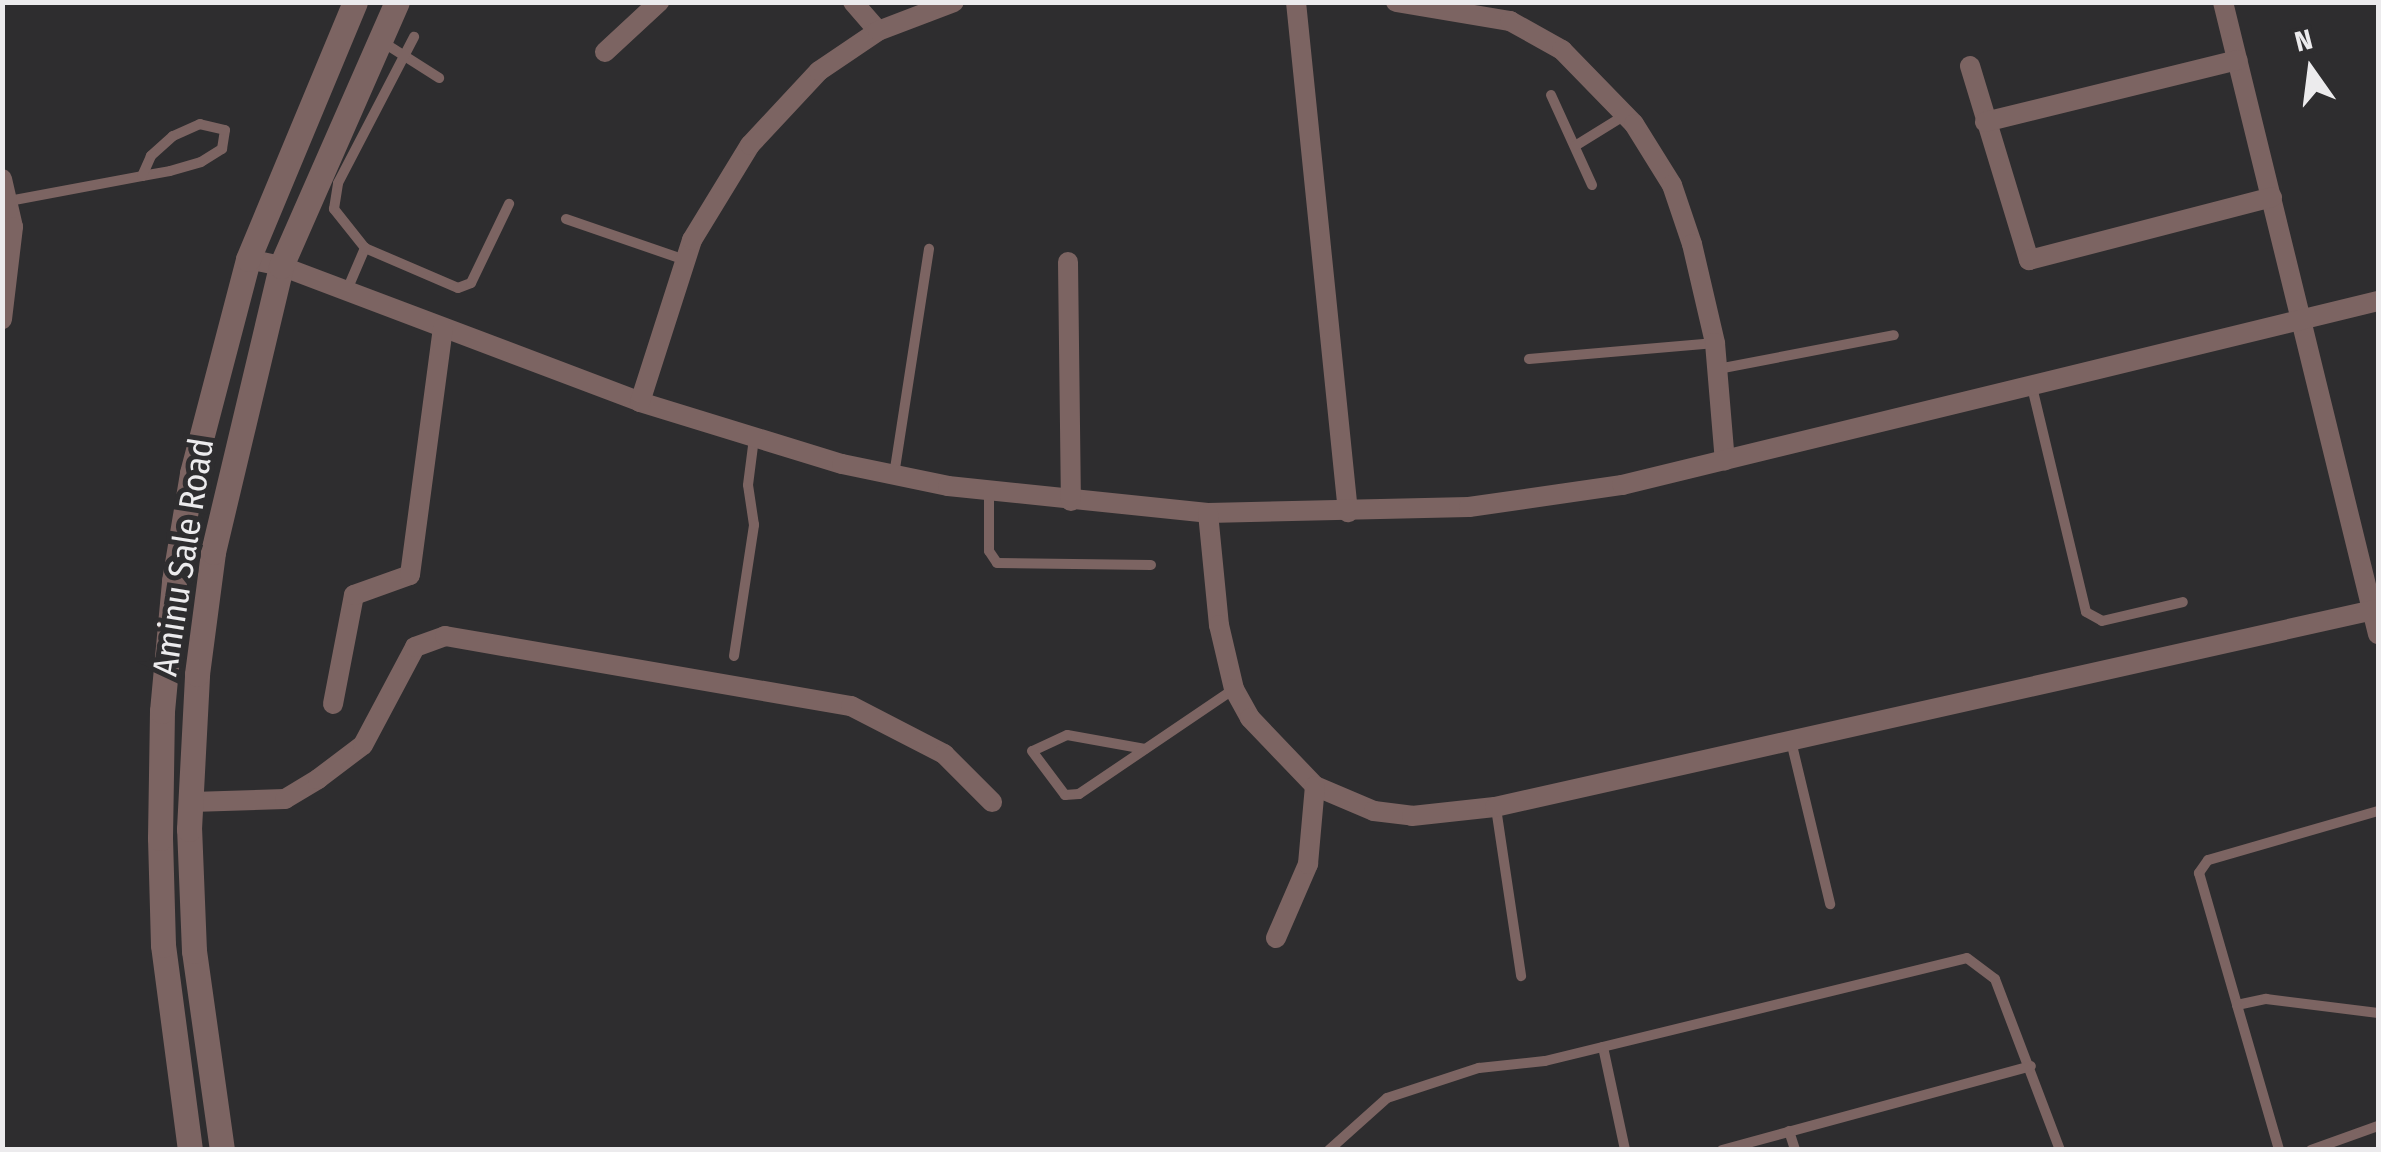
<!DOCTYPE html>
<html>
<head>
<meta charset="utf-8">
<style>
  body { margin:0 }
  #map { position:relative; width:2381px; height:1152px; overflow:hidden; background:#2e2d2f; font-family:"Fira Sans Condensed",sans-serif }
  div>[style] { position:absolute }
  .service>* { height:10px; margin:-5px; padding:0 5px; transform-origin:5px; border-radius:5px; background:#7c6462 }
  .minor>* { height:20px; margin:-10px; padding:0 10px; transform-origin:10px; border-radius:10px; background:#7c6462 }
  .tertiary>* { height:25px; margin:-12.5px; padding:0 12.5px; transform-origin:12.5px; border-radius:12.5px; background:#7c6462 }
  span { translate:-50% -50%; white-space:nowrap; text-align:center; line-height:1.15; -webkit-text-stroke:10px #2e2d2f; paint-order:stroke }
  .street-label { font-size:35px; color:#ecebed }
  .frame { position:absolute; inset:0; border:5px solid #ecebed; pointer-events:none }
  .north { position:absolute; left:2261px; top:20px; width:100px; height:100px; -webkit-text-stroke:8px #2e2d2f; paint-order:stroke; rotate:346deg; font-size:28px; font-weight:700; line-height:40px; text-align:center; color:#ecebed }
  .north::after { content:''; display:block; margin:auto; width:35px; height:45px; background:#ecebed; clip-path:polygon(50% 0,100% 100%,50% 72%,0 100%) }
</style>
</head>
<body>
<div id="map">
  <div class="service">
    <div style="left:381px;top:41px;width:69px;rotate:32.5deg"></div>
    <div style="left:1551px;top:95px;width:99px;rotate:65.5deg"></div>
    <div style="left:1575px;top:146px;width:59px;rotate:-31.8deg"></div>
    <div style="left:9px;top:201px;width:135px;rotate:-10.6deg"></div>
    <div style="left:142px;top:176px;width:28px;rotate:-10deg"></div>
    <div style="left:170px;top:171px;width:32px;rotate:-16deg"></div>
    <div style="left:201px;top:162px;width:25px;rotate:-32deg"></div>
    <div style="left:222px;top:149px;width:19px;rotate:-81deg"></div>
    <div style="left:225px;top:130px;width:26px;rotate:-167deg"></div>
    <div style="left:200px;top:124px;width:30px;rotate:156deg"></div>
    <div style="left:173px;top:136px;width:30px;rotate:138deg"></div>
    <div style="left:151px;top:156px;width:22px;rotate:114deg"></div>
    <div style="left:566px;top:219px;width:126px;rotate:19deg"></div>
    <div style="left:365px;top:248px;width:101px;rotate:23.3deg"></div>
    <div style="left:458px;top:288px;width:14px;rotate:-21deg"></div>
    <div style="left:471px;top:283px;width:88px;rotate:-64.3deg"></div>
    <div style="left:347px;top:290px;width:46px;rotate:-66.8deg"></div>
    <div style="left:365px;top:248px;width:50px;rotate:-128.5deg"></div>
    <div style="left:334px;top:209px;width:26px;rotate:-81deg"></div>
    <div style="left:338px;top:183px;width:165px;rotate:-62.5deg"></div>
    <div style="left:1529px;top:359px;width:187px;rotate:-4.9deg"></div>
    <div style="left:1718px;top:369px;width:179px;rotate:-10.9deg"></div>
    <div style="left:2032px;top:387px;width:231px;rotate:76.5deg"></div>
    <div style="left:2086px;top:612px;width:18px;rotate:29deg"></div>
    <div style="left:2102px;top:621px;width:83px;rotate:-13.2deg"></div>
    <div style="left:894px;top:475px;width:229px;rotate:-81.2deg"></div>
    <div style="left:989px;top:491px;width:60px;rotate:90deg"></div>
    <div style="left:989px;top:551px;width:14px;rotate:56deg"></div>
    <div style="left:997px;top:563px;width:154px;rotate:0.7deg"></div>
    <div style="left:734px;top:656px;width:133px;rotate:-81.3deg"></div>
    <div style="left:754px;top:525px;width:40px;rotate:-98.5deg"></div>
    <div style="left:748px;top:485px;width:47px;rotate:-82.7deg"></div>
    <div style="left:1791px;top:741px;width:168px;rotate:76.5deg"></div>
    <div style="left:1145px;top:749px;width:79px;rotate:-169.8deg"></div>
    <div style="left:1067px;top:735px;width:38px;rotate:155deg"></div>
    <div style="left:1032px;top:751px;width:55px;rotate:53.1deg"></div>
    <div style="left:1065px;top:795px;width:14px;rotate:-4deg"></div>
    <div style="left:1079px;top:794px;width:187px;rotate:-34.1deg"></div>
    <div style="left:1496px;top:808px;width:170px;rotate:81.5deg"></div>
    <div style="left:2378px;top:811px;width:177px;rotate:163.9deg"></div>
    <div style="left:2208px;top:860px;width:16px;rotate:125deg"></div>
    <div style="left:2199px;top:873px;width:137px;rotate:73.9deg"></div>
    <div style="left:2237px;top:1005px;width:30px;rotate:-12deg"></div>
    <div style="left:2266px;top:999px;width:113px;rotate:7.1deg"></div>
    <div style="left:2237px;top:1005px;width:151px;rotate:73.8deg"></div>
    <div style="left:1603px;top:1047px;width:105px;rotate:77.9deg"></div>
    <div style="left:1789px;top:1131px;width:20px;rotate:72deg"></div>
    <div style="left:1329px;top:1150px;width:78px;rotate:-41.9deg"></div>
    <div style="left:1387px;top:1098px;width:97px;rotate:-18.1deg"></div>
    <div style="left:1479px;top:1068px;width:66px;rotate:-6.1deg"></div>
    <div style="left:1545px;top:1061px;width:434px;rotate:-13.7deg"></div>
    <div style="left:1967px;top:958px;width:35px;rotate:37deg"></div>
    <div style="left:1995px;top:979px;width:183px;rotate:69.2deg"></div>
    <div style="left:1722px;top:1150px;width:320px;rotate:-15.2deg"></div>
    <div style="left:2311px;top:1150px;width:71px;rotate:-19.7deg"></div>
  </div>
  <div class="minor">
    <div style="left:853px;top:2px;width:38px;rotate:49deg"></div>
    <div style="left:1296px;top:2px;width:513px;rotate:84.18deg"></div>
    <div style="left:1396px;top:2px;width:116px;rotate:9.5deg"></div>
    <div style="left:1510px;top:21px;width:60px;rotate:29.1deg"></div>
    <div style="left:1562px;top:50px;width:103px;rotate:45.8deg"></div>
    <div style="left:1634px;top:124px;width:72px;rotate:58.1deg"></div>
    <div style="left:1672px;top:185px;width:62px;rotate:71.3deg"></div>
    <div style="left:1692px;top:244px;width:102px;rotate:76.9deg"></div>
    <div style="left:1715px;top:343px;width:118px;rotate:85.2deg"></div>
    <div style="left:2223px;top:2px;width:651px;rotate:76.22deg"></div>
    <div style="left:605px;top:52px;width:74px;rotate:-42.8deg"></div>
    <div style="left:1970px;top:66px;width:203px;rotate:73.1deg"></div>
    <div style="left:2029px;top:260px;width:251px;rotate:-14.5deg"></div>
    <div style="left:1985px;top:122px;width:260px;rotate:-13.8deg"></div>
    <div style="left:2px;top:179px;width:49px;rotate:77.1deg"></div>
    <div style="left:13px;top:227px;width:93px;rotate:96.8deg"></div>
    <div style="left:248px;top:259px;width:34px;rotate:12deg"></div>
    <div style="left:281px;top:266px;width:384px;rotate:20.7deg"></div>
    <div style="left:640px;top:402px;width:211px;rotate:17.1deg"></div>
    <div style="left:842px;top:464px;width:108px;rotate:11.7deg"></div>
    <div style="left:948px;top:486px;width:261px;rotate:5.9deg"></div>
    <div style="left:1208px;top:513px;width:261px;rotate:-1.3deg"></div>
    <div style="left:1469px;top:507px;width:155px;rotate:-8.2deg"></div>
    <div style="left:1622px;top:485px;width:778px;rotate:-13.68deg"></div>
    <div style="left:1068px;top:262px;width:239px;rotate:89.3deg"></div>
    <div style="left:640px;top:402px;width:170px;rotate:-72.2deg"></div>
    <div style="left:692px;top:240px;width:111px;rotate:-58.6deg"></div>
    <div style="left:750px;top:145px;width:101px;rotate:-47deg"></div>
    <div style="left:819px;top:71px;width:71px;rotate:-34.1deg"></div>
    <div style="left:878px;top:31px;width:81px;rotate:-20.9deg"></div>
    <div style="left:1208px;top:513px;width:113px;rotate:84.4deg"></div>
    <div style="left:1219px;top:625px;width:66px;rotate:76.8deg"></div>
    <div style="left:1234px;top:689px;width:33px;rotate:61deg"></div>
    <div style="left:1250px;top:718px;width:94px;rotate:46.3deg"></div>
    <div style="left:1315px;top:786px;width:64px;rotate:23deg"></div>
    <div style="left:1374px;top:811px;width:38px;rotate:7deg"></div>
    <div style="left:1412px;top:816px;width:83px;rotate:-6.2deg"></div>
    <div style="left:1495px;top:807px;width:905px;rotate:-12.64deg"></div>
    <div style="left:333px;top:704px;width:111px;rotate:-79.1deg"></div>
    <div style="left:354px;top:595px;width:59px;rotate:-19.7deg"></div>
    <div style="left:410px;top:575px;width:249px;rotate:-82.4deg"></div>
    <div style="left:192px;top:802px;width:93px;rotate:-1.8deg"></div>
    <div style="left:285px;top:799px;width:39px;rotate:-31deg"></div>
    <div style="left:318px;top:779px;width:56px;rotate:-37.1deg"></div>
    <div style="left:363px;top:745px;width:111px;rotate:-62deg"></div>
    <div style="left:415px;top:647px;width:32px;rotate:-20deg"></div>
    <div style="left:445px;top:636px;width:412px;rotate:9.8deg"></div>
    <div style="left:851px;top:706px;width:105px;rotate:27.3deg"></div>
    <div style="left:944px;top:754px;width:68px;rotate:45deg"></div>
    <div style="left:1276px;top:938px;width:81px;rotate:-66.6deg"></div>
    <div style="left:1308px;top:864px;width:78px;rotate:-84.9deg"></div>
  </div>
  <div class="tertiary">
    <div style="left:190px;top:1150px;width:207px;rotate:-97.5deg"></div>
    <div style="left:163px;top:945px;width:107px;rotate:-91.6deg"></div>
    <div style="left:160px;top:838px;width:127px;rotate:-89.1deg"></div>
    <div style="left:162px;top:711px;width:131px;rotate:-84.7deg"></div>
    <div style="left:174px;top:581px;width:109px;rotate:-80.5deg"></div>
    <div style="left:192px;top:473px;width:221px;rotate:-75.3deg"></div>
    <div style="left:248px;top:259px;width:278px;rotate:-67.4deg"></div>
    <div style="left:222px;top:1150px;width:201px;rotate:-98deg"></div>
    <div style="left:194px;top:951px;width:122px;rotate:-92.3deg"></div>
    <div style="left:189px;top:829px;width:155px;rotate:-87deg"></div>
    <div style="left:197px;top:674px;width:123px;rotate:-82.5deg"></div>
    <div style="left:213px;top:552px;width:294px;rotate:-76.6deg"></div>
    <div style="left:281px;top:266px;width:288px;rotate:-66.3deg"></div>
  </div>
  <div class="street-label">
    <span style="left:183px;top:557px;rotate:-81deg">Aminu Sale Road</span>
  </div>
  <div class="frame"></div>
  <div class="north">N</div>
</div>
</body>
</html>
